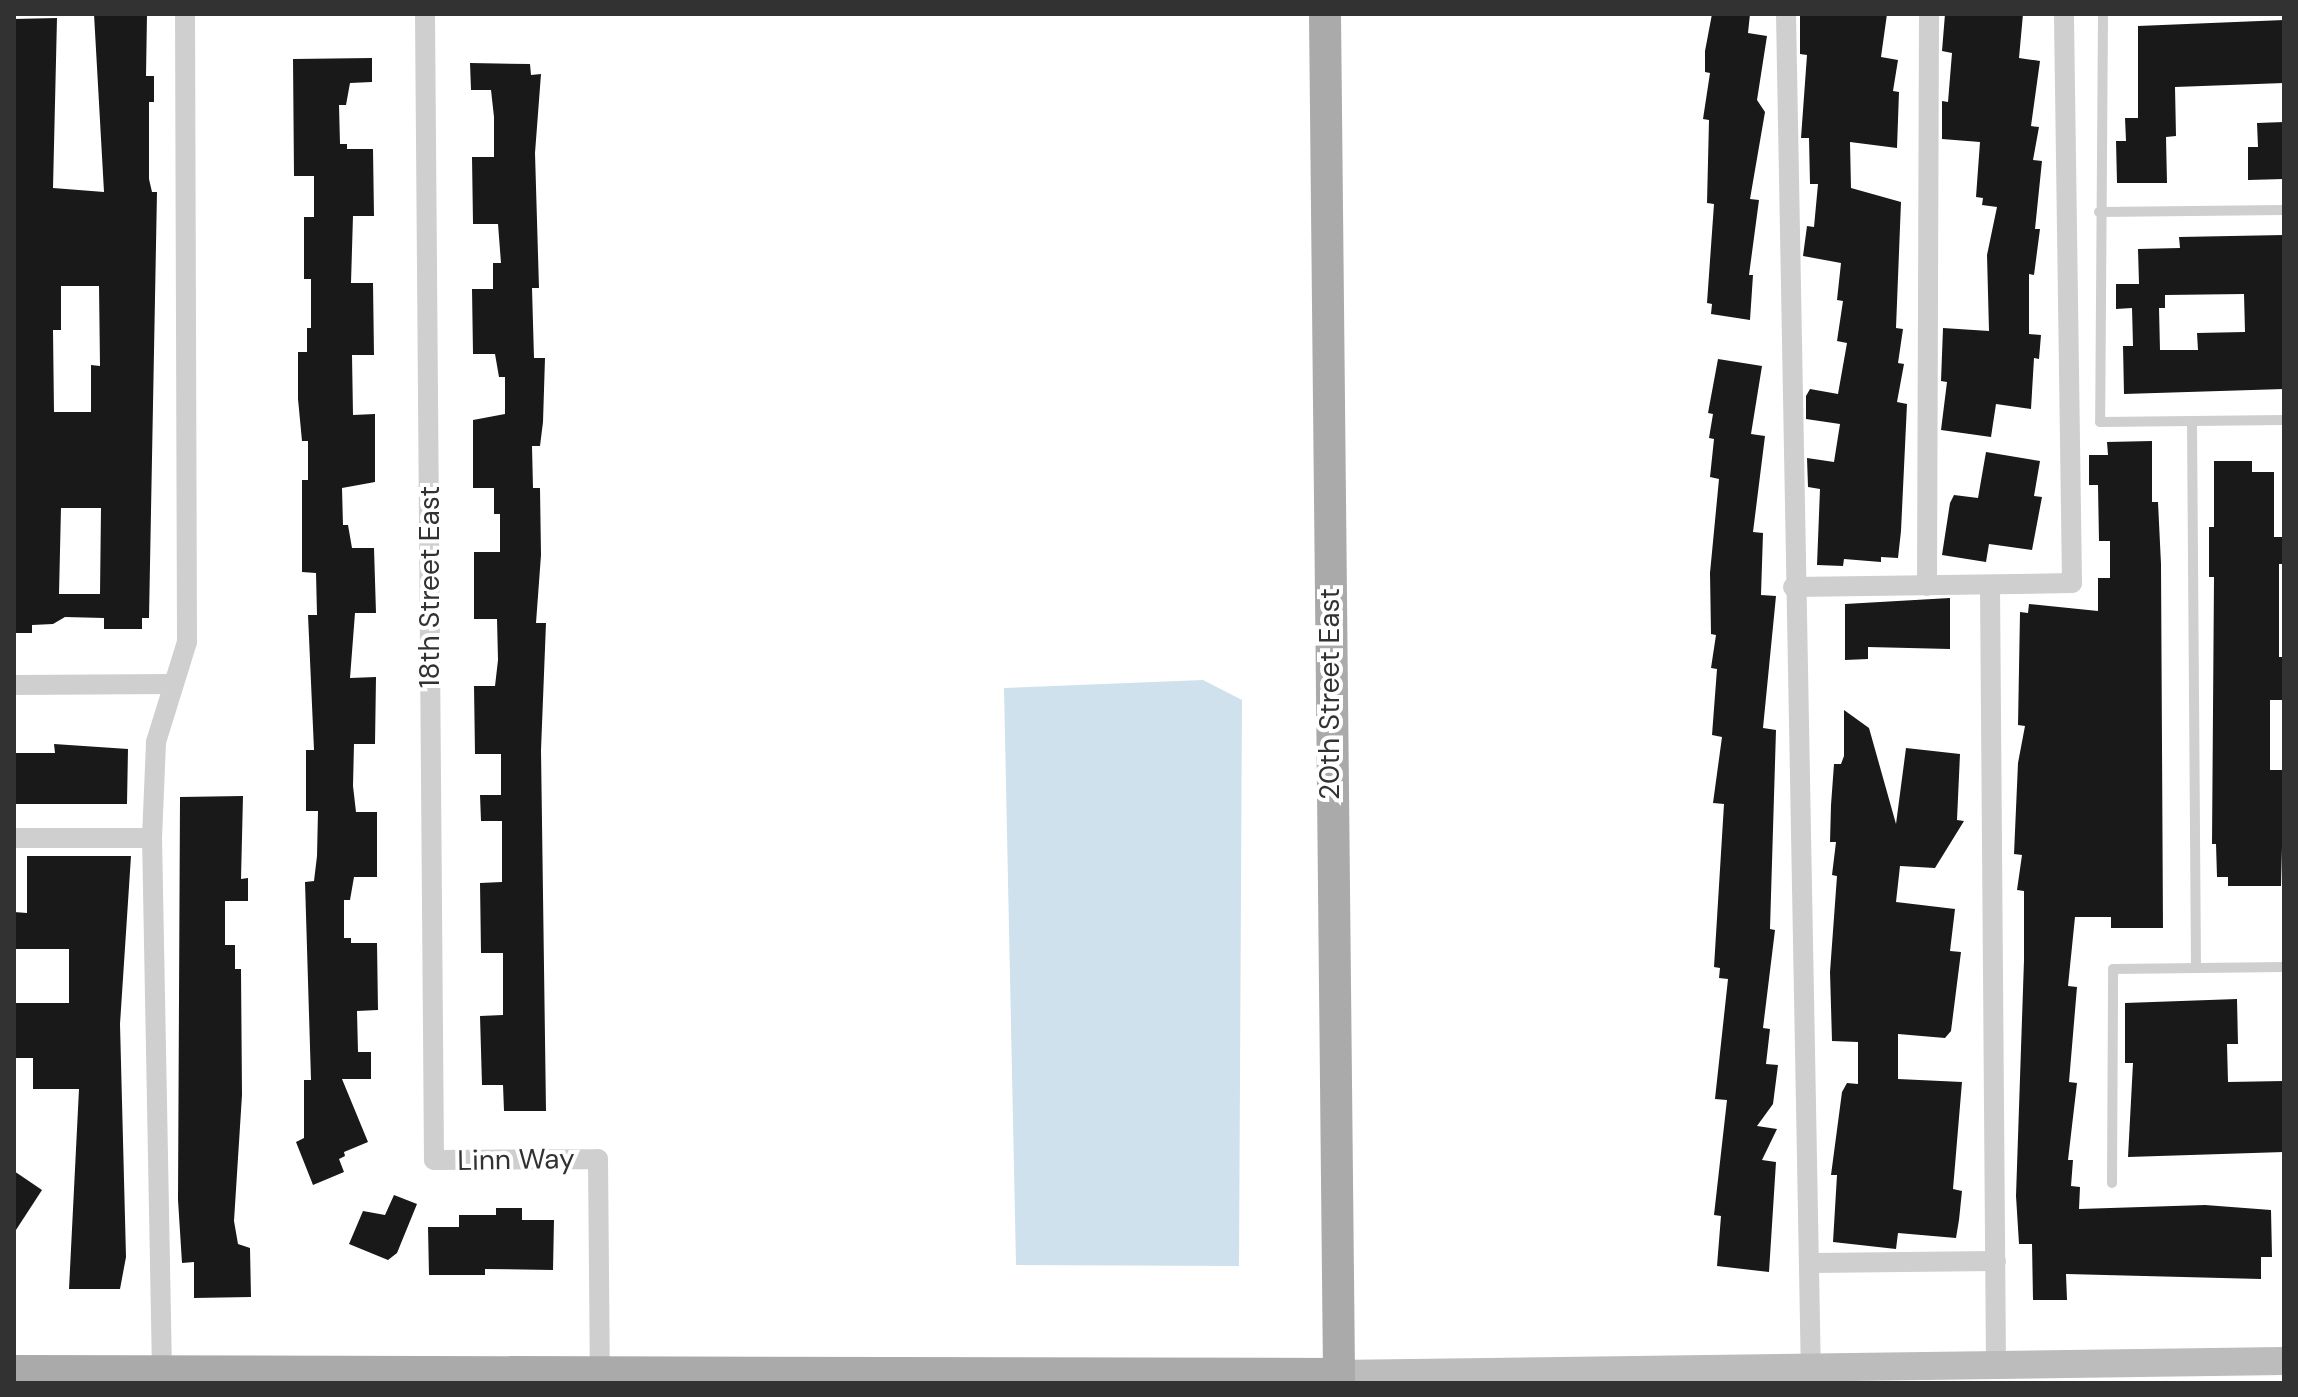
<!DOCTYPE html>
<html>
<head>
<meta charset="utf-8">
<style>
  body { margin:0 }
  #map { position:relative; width:2298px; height:1397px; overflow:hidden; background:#fff; font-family:"DM Sans",sans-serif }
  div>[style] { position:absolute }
  .water>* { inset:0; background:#cfe1ed }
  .building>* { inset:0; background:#191919 }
  .service>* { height:10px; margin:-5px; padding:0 5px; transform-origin:5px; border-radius:5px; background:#cfcfcf }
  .minor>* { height:20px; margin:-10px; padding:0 10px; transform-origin:10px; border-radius:10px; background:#cfcfcf }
  .secondary>* { height:28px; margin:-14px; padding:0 14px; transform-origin:14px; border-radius:14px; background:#bcbcbc }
  .primary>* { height:32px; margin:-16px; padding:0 16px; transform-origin:16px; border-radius:16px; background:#aaa }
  span { translate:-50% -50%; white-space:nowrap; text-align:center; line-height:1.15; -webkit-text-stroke:8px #fff; paint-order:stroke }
  .street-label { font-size:28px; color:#323232 }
  .frame { position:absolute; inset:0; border:16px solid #323232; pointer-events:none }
</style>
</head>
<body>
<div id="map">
  <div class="water">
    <div style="clip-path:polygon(1203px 680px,1242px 700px,1239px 1266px,1016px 1265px,1004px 688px)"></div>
  </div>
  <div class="building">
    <div style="clip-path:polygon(evenodd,94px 14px,147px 14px,146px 76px,154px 76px,154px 102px,149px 102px,149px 179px,152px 192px,157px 192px,149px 618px,142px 618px,142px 629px,104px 629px,104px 618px,65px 617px,53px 624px,32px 625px,32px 633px,14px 633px,14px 19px,57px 18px,53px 188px,104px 192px,94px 14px,61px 286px,99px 286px,100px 366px,91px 365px,91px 412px,54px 412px,53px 330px,61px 330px,61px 286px,94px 14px,61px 508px,101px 508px,100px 594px,59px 594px,61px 508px)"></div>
    <div style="clip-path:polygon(1712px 14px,1750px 14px,1748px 33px,1767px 36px,1757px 100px,1765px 112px,1750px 199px,1759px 200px,1749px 275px,1753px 275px,1750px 320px,1711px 314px,1712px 304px,1707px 303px,1714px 204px,1707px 203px,1709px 120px,1703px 119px,1710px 73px,1705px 72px,1705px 51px)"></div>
    <div style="clip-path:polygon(1800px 14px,1887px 14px,1881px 57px,1898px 60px,1893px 91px,1899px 92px,1897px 148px,1850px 142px,1851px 188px,1901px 202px,1896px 328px,1903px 329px,1898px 363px,1904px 364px,1897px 402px,1907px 404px,1901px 531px,1898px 558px,1881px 557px,1881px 562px,1844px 559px,1843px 566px,1817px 565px,1820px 489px,1808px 487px,1807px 458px,1834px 462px,1840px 424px,1806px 419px,1806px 396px,1810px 389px,1838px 394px,1847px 343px,1837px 341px,1843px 301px,1837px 300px,1841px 263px,1803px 256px,1807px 226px,1814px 227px,1818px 184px,1810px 184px,1809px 138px,1801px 138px,1807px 55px,1800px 54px)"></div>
    <div style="clip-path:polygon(1945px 14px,2023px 14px,2019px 58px,2040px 61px,2031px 126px,2039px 127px,2033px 160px,2042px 161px,2035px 229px,2040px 229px,2034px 275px,2029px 274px,2029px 334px,2041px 335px,2039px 359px,2034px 358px,2031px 409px,1996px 404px,1991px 437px,1941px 430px,1947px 382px,1941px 381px,1943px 328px,1989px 331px,1987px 255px,1997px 207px,1982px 205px,1983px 198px,1976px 197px,1980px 142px,1942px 139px,1942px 101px,1948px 102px,1952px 53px,1942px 51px)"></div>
    <div style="clip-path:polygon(2284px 20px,2284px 83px,2175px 87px,2176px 136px,2166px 137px,2167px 183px,2117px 183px,2116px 141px,2126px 141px,2125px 118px,2138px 118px,2138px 26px)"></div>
    <div style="clip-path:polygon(372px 58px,372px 82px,350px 83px,346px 105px,339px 105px,340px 144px,347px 144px,347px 149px,373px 149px,374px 216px,353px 216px,351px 283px,373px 283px,374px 355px,352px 355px,353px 415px,375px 414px,375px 482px,342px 488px,343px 525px,348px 525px,352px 548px,374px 548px,376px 613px,355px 613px,350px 678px,376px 677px,375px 744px,354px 744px,353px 786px,356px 812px,377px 812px,377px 877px,354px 877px,350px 900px,344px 900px,344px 938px,351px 938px,351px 943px,377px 943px,378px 1010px,357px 1011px,358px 1052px,371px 1052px,371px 1079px,342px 1079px,368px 1142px,344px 1152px,345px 1156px,339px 1159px,344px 1172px,313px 1185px,296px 1142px,304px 1138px,304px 1080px,311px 1080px,305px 882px,314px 881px,317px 856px,318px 811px,306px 811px,306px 750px,314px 750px,308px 615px,317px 615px,316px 573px,302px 572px,302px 480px,308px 480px,308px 441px,302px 441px,298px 399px,298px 352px,307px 352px,307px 328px,311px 328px,311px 279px,304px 279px,304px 217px,314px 217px,314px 176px,294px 176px,293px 59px)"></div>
    <div style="clip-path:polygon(470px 63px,530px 64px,531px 75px,541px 74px,535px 153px,539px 288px,532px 288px,534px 358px,545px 358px,543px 422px,540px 446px,532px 446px,533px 488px,540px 488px,541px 555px,536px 623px,546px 623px,541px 750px,546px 1111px,504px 1111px,503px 1085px,482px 1085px,480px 1016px,503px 1015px,503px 953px,481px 953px,480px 883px,502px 882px,502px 821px,481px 821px,480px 795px,501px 795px,501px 754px,475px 754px,474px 686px,495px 686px,498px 660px,497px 619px,474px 619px,474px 552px,500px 552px,500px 514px,494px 514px,494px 488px,473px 488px,473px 420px,505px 414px,505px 377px,499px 377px,495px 354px,473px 354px,472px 289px,493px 289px,493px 263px,501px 263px,498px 224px,473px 224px,472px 157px,494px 157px,494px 117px,491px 90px,471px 90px)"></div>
    <div style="clip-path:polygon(2284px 122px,2284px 179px,2248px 180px,2248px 147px,2258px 147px,2257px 123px)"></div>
    <div style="clip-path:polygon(evenodd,2284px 235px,2284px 389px,2124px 394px,2123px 346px,2133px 346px,2132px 308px,2116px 309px,2116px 284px,2139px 284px,2138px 249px,2180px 248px,2179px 237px,2284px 235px,2244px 294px,2245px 332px,2197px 333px,2198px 350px,2160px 350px,2159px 308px,2165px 308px,2165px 295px,2244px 294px)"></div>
    <div style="clip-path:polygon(1718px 359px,1762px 366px,1751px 434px,1765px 436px,1753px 532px,1763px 533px,1761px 595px,1776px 596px,1763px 728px,1776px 730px,1770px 929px,1775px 930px,1763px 1028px,1770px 1029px,1766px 1064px,1778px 1065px,1773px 1104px,1757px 1126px,1777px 1129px,1762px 1160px,1776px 1162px,1769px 1272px,1717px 1266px,1721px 1216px,1714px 1215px,1727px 1100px,1715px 1099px,1728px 979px,1719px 978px,1720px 968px,1714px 967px,1724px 804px,1713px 803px,1722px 737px,1712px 735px,1717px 669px,1711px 668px,1716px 635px,1711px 634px,1710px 573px,1719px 479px,1710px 477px,1714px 439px,1709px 438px,1713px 414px,1708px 413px)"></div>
    <div style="clip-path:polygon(2152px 441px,2152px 502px,2158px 502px,2161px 564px,2163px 928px,2111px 928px,2111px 917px,2075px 917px,2068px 986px,2077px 987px,2069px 1082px,2077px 1083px,2068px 1160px,2073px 1160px,2071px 1186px,2080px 1187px,2079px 1209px,2205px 1205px,2271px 1210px,2272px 1257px,2261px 1257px,2261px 1279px,2066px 1274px,2067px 1300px,2033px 1300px,2032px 1244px,2019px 1244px,2016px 1196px,2024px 960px,2024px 891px,2017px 890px,2022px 855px,2014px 854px,2018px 763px,2025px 726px,2018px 725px,2020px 612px,2028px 613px,2029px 604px,2098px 611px,2098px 578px,2110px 578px,2110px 541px,2099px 541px,2098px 485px,2089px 485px,2089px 455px,2108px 455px,2107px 442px)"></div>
    <div style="clip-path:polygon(1986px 452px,2040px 461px,2034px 496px,2042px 497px,2032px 550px,1989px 544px,1986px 562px,1942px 555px,1950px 503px,1954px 495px,1978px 498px)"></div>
    <div style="clip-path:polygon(2214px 461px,2252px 461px,2252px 472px,2274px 472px,2274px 537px,2284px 537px,2284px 564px,2279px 564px,2279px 657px,2284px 657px,2284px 687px,2283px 700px,2270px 700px,2270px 770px,2284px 770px,2281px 886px,2228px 886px,2228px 877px,2217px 877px,2216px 844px,2212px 844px,2214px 577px,2209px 577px,2209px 527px,2214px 527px)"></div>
    <div style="clip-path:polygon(1950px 598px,1950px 649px,1868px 647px,1868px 659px,1845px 660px,1845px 604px)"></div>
    <div style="clip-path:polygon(1844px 710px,1869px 728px,1896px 824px,1906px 748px,1960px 754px,1957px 820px,1964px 821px,1935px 868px,1900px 866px,1896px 902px,1955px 909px,1950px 951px,1961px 952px,1951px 1031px,1945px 1038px,1898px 1034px,1898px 1079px,1962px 1082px,1953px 1189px,1962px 1191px,1959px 1220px,1956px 1238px,1898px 1233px,1896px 1249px,1833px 1242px,1837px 1175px,1831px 1175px,1842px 1092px,1847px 1083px,1858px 1084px,1858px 1042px,1832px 1041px,1830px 972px,1837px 876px,1832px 875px,1836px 842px,1830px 842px,1831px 805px,1834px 764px,1841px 764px,1844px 756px)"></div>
    <div style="clip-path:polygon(54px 744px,128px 749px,127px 804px,14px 804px,14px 753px,55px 753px)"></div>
    <div style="clip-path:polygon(243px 796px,241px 879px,248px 878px,248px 901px,225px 901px,225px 945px,235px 945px,235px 969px,241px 969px,242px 1095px,234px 1221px,238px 1244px,250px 1248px,251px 1297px,194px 1298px,194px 1262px,182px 1263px,178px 1200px,180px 797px)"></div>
    <div style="clip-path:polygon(27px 856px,131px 856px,120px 1024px,126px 1257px,120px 1289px,69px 1289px,79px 1089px,33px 1089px,33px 1058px,14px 1058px,14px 1003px,69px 1003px,69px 949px,14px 949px,14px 912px,27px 913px)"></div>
    <div style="clip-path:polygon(2237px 999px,2238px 1044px,2227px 1044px,2228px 1082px,2284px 1081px,2284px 1152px,2128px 1157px,2133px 1063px,2125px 1063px,2125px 1003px)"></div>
    <div style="clip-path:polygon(14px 1171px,42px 1190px,14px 1233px)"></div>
    <div style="clip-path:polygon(394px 1195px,417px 1204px,397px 1253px,388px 1260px,349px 1244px,363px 1211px,385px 1215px)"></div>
    <div style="clip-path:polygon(496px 1208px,522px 1208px,522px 1220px,554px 1220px,553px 1270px,485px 1269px,485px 1275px,429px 1275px,428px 1227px,459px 1227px,459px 1215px,496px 1215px)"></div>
  </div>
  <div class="service">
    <div style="left:2103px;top:14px;width:408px;rotate:90.4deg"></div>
    <div style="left:2100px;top:422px;width:184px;rotate:-0.6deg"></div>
    <div style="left:2099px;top:212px;width:185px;rotate:-0.6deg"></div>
    <div style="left:2192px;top:422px;width:545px;rotate:89.58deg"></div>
    <div style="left:2112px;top:1183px;width:214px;rotate:-89.7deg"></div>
    <div style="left:2113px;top:969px;width:171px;rotate:-0.7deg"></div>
  </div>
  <div class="minor">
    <div style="left:425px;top:14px;width:1146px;rotate:89.55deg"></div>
    <div style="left:434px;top:1160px;width:164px;rotate:-0.3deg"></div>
    <div style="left:598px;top:1159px;width:222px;rotate:89.5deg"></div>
    <div style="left:1786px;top:14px;width:1369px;rotate:88.95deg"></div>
    <div style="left:1990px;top:585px;width:781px;rotate:89.56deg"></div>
    <div style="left:1927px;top:586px;width:572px;rotate:-89.8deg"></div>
    <div style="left:1793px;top:587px;width:279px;rotate:-0.8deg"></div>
    <div style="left:2072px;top:583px;width:569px;rotate:-90.81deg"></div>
    <div style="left:14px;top:685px;width:159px;rotate:-0.4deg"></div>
    <div style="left:14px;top:838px;width:138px"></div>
    <div style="left:1812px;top:1263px;width:184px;rotate:-0.6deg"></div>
    <div style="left:162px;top:1371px;width:533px;rotate:-91.07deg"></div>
    <div style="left:152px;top:838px;width:96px;rotate:-87.6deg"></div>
    <div style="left:156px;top:742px;width:105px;rotate:-72.8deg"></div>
    <div style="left:187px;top:642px;width:628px;rotate:-90.18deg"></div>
  </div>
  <div class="secondary">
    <div style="left:1335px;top:1374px;width:949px;rotate:-0.78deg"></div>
  </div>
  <div class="primary">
    <div style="left:1325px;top:14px;width:1369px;rotate:89.41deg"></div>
    <div style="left:14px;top:1371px;width:1321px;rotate:0.13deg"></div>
  </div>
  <div class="street-label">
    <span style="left:430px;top:587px;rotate:-90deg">18th Street East</span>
    <span style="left:1330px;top:694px;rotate:-90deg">20th Street East</span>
    <span style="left:516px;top:1160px;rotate:-1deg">Linn Way</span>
  </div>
  <div class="frame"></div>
</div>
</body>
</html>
